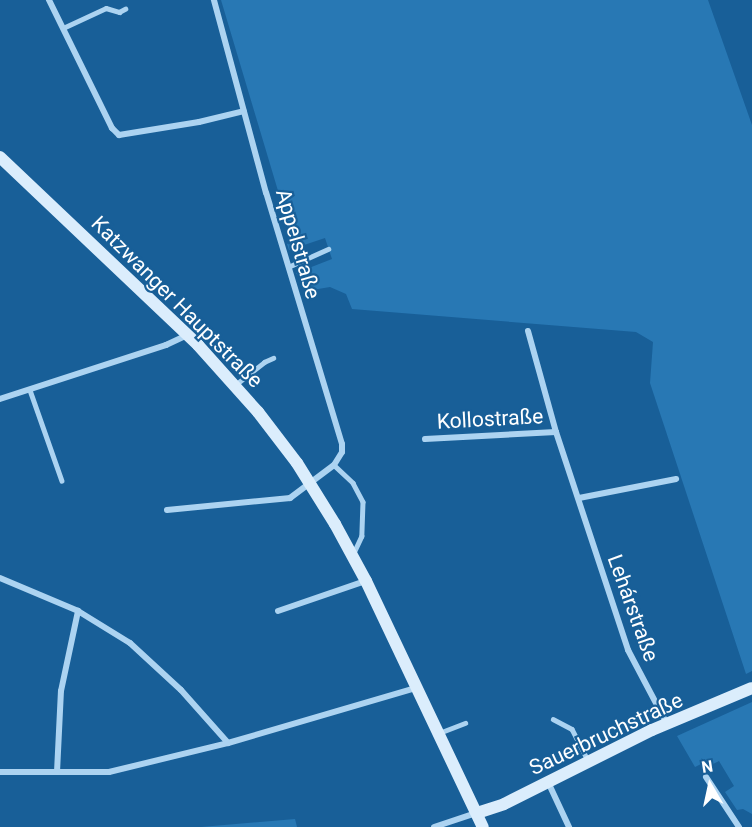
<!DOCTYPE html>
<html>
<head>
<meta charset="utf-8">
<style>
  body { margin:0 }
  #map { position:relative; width:752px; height:827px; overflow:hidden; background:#185f98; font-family:Roboto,sans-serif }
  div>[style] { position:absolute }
  .green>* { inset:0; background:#2878b4 }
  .lane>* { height:4.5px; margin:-2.25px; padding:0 2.25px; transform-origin:2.25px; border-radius:2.25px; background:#acd3f1 }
  .street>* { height:6px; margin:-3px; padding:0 3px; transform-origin:3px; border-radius:3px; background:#acd3f1 }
  .secondary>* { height:12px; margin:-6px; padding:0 6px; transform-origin:6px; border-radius:6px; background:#dbedfc }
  span { translate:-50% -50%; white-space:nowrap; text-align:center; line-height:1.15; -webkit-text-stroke:4.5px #185f98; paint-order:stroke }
  .street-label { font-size:21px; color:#fff }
  .north { position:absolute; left:680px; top:755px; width:60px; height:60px; -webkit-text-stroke:4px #185f98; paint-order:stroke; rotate:351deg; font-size:16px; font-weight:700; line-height:24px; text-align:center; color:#fff }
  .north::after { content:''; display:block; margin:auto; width:21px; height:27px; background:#fff; clip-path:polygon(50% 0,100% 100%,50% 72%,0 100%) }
</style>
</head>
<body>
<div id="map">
  <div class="green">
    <div style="clip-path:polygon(221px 0,708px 0,752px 125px,752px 671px,746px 674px,650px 383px,653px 342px,636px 332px,352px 309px,346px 294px,330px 287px,306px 291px,305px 278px,300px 279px,296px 273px,332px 259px,325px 238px,289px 250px,287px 244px,293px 241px)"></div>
    <div style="clip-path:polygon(752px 702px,752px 814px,743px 809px,737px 810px,725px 792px,734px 786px,719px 761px,705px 768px,701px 764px,695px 767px,677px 736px)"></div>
    <div style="clip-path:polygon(295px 819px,297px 827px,201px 827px)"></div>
  </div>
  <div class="lane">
    <div style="left:63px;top:28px;width:47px;rotate:-24.9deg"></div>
    <div style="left:106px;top:8px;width:14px;rotate:17deg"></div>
    <div style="left:119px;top:12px;width:7px;rotate:-27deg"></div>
    <div style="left:288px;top:267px;width:44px;rotate:-24.2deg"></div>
    <div style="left:235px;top:385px;width:37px;rotate:-38deg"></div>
    <div style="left:264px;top:362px;width:10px;rotate:-24deg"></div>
    <div style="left:30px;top:390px;width:96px;rotate:70.6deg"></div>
    <div style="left:334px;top:465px;width:26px;rotate:43deg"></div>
    <div style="left:353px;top:483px;width:21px;rotate:62deg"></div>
    <div style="left:363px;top:502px;width:34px;rotate:92deg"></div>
    <div style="left:362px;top:536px;width:19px;rotate:115deg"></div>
    <div style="left:553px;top:719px;width:21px;rotate:28deg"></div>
    <div style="left:572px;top:729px;width:36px;rotate:63deg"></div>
    <div style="left:439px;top:733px;width:28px;rotate:-21deg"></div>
  </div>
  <div class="street">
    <div style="left:49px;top:0;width:143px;rotate:63.8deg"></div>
    <div style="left:112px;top:128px;width:10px;rotate:45deg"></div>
    <div style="left:119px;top:135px;width:81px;rotate:-9.2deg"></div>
    <div style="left:199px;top:122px;width:46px;rotate:-13.7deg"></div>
    <div style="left:528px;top:331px;width:105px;rotate:74.5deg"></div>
    <div style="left:556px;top:432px;width:230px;rotate:71.7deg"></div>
    <div style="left:628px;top:650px;width:84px;rotate:62.2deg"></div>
    <div style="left:0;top:399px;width:175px;rotate:-18deg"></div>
    <div style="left:166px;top:345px;width:23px;rotate:-25deg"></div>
    <div style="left:425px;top:439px;width:131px;rotate:-3.1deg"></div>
    <div style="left:579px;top:498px;width:99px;rotate:-11.1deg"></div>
    <div style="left:167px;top:510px;width:124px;rotate:-5.6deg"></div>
    <div style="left:290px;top:498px;width:55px;rotate:-36.9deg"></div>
    <div style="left:334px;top:465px;width:15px;rotate:-58deg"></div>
    <div style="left:342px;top:452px;width:8px;rotate:-90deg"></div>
    <div style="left:342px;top:444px;width:262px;rotate:-106.8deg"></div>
    <div style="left:266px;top:193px;width:200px;rotate:-105.1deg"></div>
    <div style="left:0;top:578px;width:85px;rotate:22.9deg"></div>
    <div style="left:78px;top:611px;width:61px;rotate:31.6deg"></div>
    <div style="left:130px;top:643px;width:69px;rotate:42.7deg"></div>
    <div style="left:181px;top:690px;width:71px;rotate:48.4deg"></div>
    <div style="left:228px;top:743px;width:196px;rotate:-16.3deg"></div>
    <div style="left:278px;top:611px;width:92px;rotate:-19deg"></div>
    <div style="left:0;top:772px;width:109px"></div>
    <div style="left:109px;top:772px;width:122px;rotate:-13.7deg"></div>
    <div style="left:57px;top:772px;width:81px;rotate:-87.2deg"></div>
    <div style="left:61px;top:691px;width:82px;rotate:-78deg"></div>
    <div style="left:706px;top:777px;width:60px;rotate:56.6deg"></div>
    <div style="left:548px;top:782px;width:50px;rotate:65deg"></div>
    <div style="left:434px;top:827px;width:44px;rotate:-18.4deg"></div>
  </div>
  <div class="secondary">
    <div style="left:0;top:157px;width:273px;rotate:43.5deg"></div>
    <div style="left:198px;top:345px;width:90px;rotate:48.2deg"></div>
    <div style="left:258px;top:412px;width:64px;rotate:52.6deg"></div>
    <div style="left:297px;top:463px;width:72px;rotate:58.1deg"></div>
    <div style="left:335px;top:524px;width:65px;rotate:61.5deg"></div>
    <div style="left:366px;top:581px;width:272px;rotate:64.6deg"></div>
    <div style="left:477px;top:813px;width:28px;rotate:-18deg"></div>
    <div style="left:504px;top:804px;width:165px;rotate:-26.6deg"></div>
    <div style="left:652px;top:730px;width:108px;rotate:-22.8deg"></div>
  </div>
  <div class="street-label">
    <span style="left:298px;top:244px;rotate:74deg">Appelstraße</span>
    <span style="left:177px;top:302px;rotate:45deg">Katzwanger Hauptstraße</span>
    <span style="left:490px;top:419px;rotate:-3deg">Kollostraße</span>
    <span style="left:633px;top:608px;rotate:70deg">Lehárstraße</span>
    <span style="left:606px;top:734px;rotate:-25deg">Sauerbruchstraße</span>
  </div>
  <div class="north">N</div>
</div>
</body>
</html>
